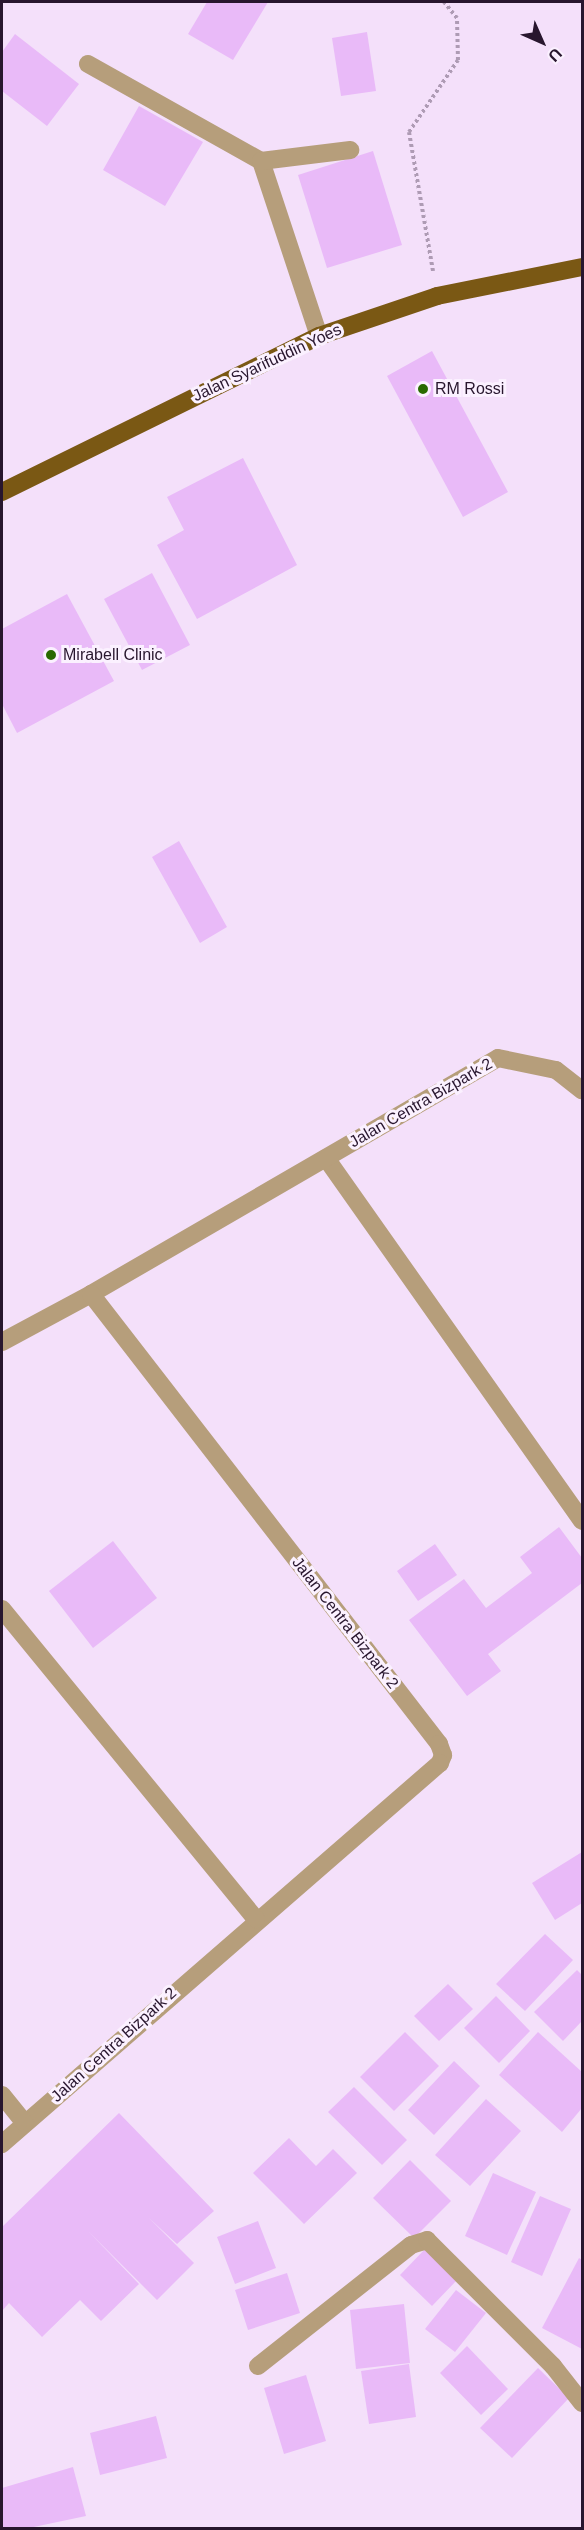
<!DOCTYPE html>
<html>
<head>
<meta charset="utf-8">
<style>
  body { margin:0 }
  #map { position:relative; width:584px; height:2530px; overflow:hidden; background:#f4e0fa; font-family:Arial,sans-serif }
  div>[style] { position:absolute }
  .building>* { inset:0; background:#e9baf8 }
  .path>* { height:4px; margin-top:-2px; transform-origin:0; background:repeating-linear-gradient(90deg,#ae9bb4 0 3px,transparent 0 6px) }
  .minor>* { height:18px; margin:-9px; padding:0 9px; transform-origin:9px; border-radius:9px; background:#b69e7b }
  .trunk>* { height:18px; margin:-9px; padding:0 9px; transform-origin:9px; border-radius:9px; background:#7a5814 }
  .dots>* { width:16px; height:16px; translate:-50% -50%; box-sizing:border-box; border:3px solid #fbf1ff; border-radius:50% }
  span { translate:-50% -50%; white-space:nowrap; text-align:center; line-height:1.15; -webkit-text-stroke:6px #fbf1ff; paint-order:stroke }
  .street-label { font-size:16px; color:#28162e }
  .poi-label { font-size:16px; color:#28162e }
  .left { translate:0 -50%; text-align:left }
  .frame { position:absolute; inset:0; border:3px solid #28162e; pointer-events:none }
  .north { position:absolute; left:512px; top:12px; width:60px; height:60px; -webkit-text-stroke:4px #fbf1ff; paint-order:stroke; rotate:135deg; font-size:16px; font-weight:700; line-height:24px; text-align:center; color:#28162e }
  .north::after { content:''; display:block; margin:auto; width:21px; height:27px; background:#28162e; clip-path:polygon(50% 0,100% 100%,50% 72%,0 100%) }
</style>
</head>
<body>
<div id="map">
  <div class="building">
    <div style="clip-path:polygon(207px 2px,268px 2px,233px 60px,188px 34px)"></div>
    <div style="clip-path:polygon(367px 32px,376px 91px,341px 96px,332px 38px)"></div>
    <div style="clip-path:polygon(15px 34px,79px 84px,47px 126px,2px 91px,2px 52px)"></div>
    <div style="clip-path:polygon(139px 106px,203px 142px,165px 206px,103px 170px)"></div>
    <div style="clip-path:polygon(373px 151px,402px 245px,327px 268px,298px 175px)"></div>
    <div style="clip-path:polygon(432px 351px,508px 492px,463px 517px,387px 376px)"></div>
    <div style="clip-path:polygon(243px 458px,297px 565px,197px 619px,157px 545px,184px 530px,167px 497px)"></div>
    <div style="clip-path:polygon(152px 573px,190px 645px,142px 670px,104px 599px)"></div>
    <div style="clip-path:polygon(67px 594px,114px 681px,17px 733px,2px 704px,2px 629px)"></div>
    <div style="clip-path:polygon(179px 841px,227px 927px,200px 943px,152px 857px)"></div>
    <div style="clip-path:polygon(559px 1527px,582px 1558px,582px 1583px,488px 1654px,501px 1671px,467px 1696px,409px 1620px,464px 1579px,486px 1608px,532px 1573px,520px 1557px)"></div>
    <div style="clip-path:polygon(113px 1541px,157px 1598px,93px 1648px,49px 1591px)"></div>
    <div style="clip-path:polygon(435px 1544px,457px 1575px,418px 1601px,397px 1571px)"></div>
    <div style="clip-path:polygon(582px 1852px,582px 1903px,555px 1920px,532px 1883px)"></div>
    <div style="clip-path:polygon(545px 1934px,573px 1960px,525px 2011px,496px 1984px)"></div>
    <div style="clip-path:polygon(577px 1970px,582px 1975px,582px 2021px,563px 2041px,534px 2012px)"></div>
    <div style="clip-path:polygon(448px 1984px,473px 2009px,439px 2041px,414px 2016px)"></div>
    <div style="clip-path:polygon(496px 1996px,530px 2031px,499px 2063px,464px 2028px)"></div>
    <div style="clip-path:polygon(405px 2032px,439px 2066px,394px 2111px,360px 2077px)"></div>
    <div style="clip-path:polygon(538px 2032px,582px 2072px,582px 2108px,562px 2132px,499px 2075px)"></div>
    <div style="clip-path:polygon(454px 2061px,480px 2086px,434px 2135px,408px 2110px)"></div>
    <div style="clip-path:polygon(354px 2087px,407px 2140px,382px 2165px,328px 2112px)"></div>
    <div style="clip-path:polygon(486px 2099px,521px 2131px,470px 2186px,435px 2155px)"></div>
    <div style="clip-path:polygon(119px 2113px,214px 2211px,177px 2244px,149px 2218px,194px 2263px,157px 2300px,88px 2231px,139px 2284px,101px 2321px,80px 2300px,42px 2337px,9px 2303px,2px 2311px,2px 2227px)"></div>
    <div style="clip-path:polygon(289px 2138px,316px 2166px,333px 2149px,357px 2173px,304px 2224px,253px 2173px)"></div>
    <div style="clip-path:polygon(410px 2160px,451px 2201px,414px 2238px,373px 2198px)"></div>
    <div style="clip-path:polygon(493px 2173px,536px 2192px,507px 2255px,465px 2236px)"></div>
    <div style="clip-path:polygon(540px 2196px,571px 2209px,542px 2276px,511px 2262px)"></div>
    <div style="clip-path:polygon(258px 2221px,276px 2268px,235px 2284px,217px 2237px)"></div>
    <div style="clip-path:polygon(426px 2248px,458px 2279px,432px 2306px,400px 2275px)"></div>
    <div style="clip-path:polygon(579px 2258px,582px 2260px,582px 2349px,542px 2328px)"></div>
    <div style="clip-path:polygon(287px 2273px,300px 2313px,248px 2330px,235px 2290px)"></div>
    <div style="clip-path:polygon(456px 2290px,486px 2313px,455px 2352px,425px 2329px)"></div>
    <div style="clip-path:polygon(404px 2304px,410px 2363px,356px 2369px,350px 2310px)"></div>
    <div style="clip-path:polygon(467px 2346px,508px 2389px,481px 2415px,440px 2373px)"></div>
    <div style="clip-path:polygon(409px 2364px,416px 2417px,369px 2424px,361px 2371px)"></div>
    <div style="clip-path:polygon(538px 2368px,569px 2398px,512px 2458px,480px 2428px)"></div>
    <div style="clip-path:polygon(306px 2375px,326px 2441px,284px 2454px,264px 2388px)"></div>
    <div style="clip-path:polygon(156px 2416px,167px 2458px,100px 2475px,90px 2433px)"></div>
    <div style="clip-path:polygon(73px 2467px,86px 2516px,29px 2528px,2px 2528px,2px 2488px)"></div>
  </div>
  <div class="path">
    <div style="left:433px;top:271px;width:141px;rotate:-99.8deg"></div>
    <div style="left:409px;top:132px;width:87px;rotate:-55.8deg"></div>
    <div style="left:458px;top:60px;width:42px;rotate:-91.4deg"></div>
    <div style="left:457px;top:18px;width:21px;rotate:-129deg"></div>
  </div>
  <div class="minor">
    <div style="left:88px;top:64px;width:198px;rotate:29.3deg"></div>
    <div style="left:261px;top:161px;width:184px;rotate:71.7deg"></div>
    <div style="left:261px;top:161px;width:90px;rotate:-7deg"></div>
    <div style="left:326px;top:1158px;width:444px;rotate:54.8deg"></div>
    <div style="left:91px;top:1294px;width:470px;rotate:-30.1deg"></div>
    <div style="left:498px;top:1058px;width:59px;rotate:11.7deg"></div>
    <div style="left:556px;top:1070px;width:33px;rotate:38deg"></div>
    <div style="left:2px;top:1342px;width:101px;rotate:-28.3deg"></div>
    <div style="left:91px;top:1294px;width:569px;rotate:52.28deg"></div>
    <div style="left:439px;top:1744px;width:12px;rotate:70deg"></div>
    <div style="left:443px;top:1755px;width:9px;rotate:111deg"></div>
    <div style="left:440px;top:1763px;width:581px;rotate:138.98deg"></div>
    <div style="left:2px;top:1609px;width:401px;rotate:50.7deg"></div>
    <div style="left:2px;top:2095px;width:36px;rotate:51deg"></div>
    <div style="left:258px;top:2366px;width:195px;rotate:-38.3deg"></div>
    <div style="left:411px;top:2245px;width:17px;rotate:-17deg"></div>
    <div style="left:427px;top:2240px;width:178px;rotate:45deg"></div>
    <div style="left:553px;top:2366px;width:47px;rotate:51.9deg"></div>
  </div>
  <div class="trunk">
    <div style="left:2px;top:492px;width:353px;rotate:-26.2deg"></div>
    <div style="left:319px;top:336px;width:125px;rotate:-18.7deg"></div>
    <div style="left:437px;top:296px;width:148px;rotate:-11.3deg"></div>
  </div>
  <div class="dots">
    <div style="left:423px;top:389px;background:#296a00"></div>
    <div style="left:51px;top:655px;background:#296a00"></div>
  </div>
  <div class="street-label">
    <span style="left:267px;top:363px;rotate:-25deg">Jalan Syarifuddin Yoes</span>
    <span style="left:421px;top:1103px;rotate:-30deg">Jalan Centra Bizpark 2</span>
    <span style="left:345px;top:1623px;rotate:52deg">Jalan Centra Bizpark 2</span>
    <span style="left:114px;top:2045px;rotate:-42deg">Jalan Centra Bizpark 2</span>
  </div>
  <div class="poi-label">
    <span class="left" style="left:435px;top:389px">RM Rossi</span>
    <span class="left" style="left:63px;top:655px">Mirabell Clinic</span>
  </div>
  <div class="frame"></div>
  <div class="north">U</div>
</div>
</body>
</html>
